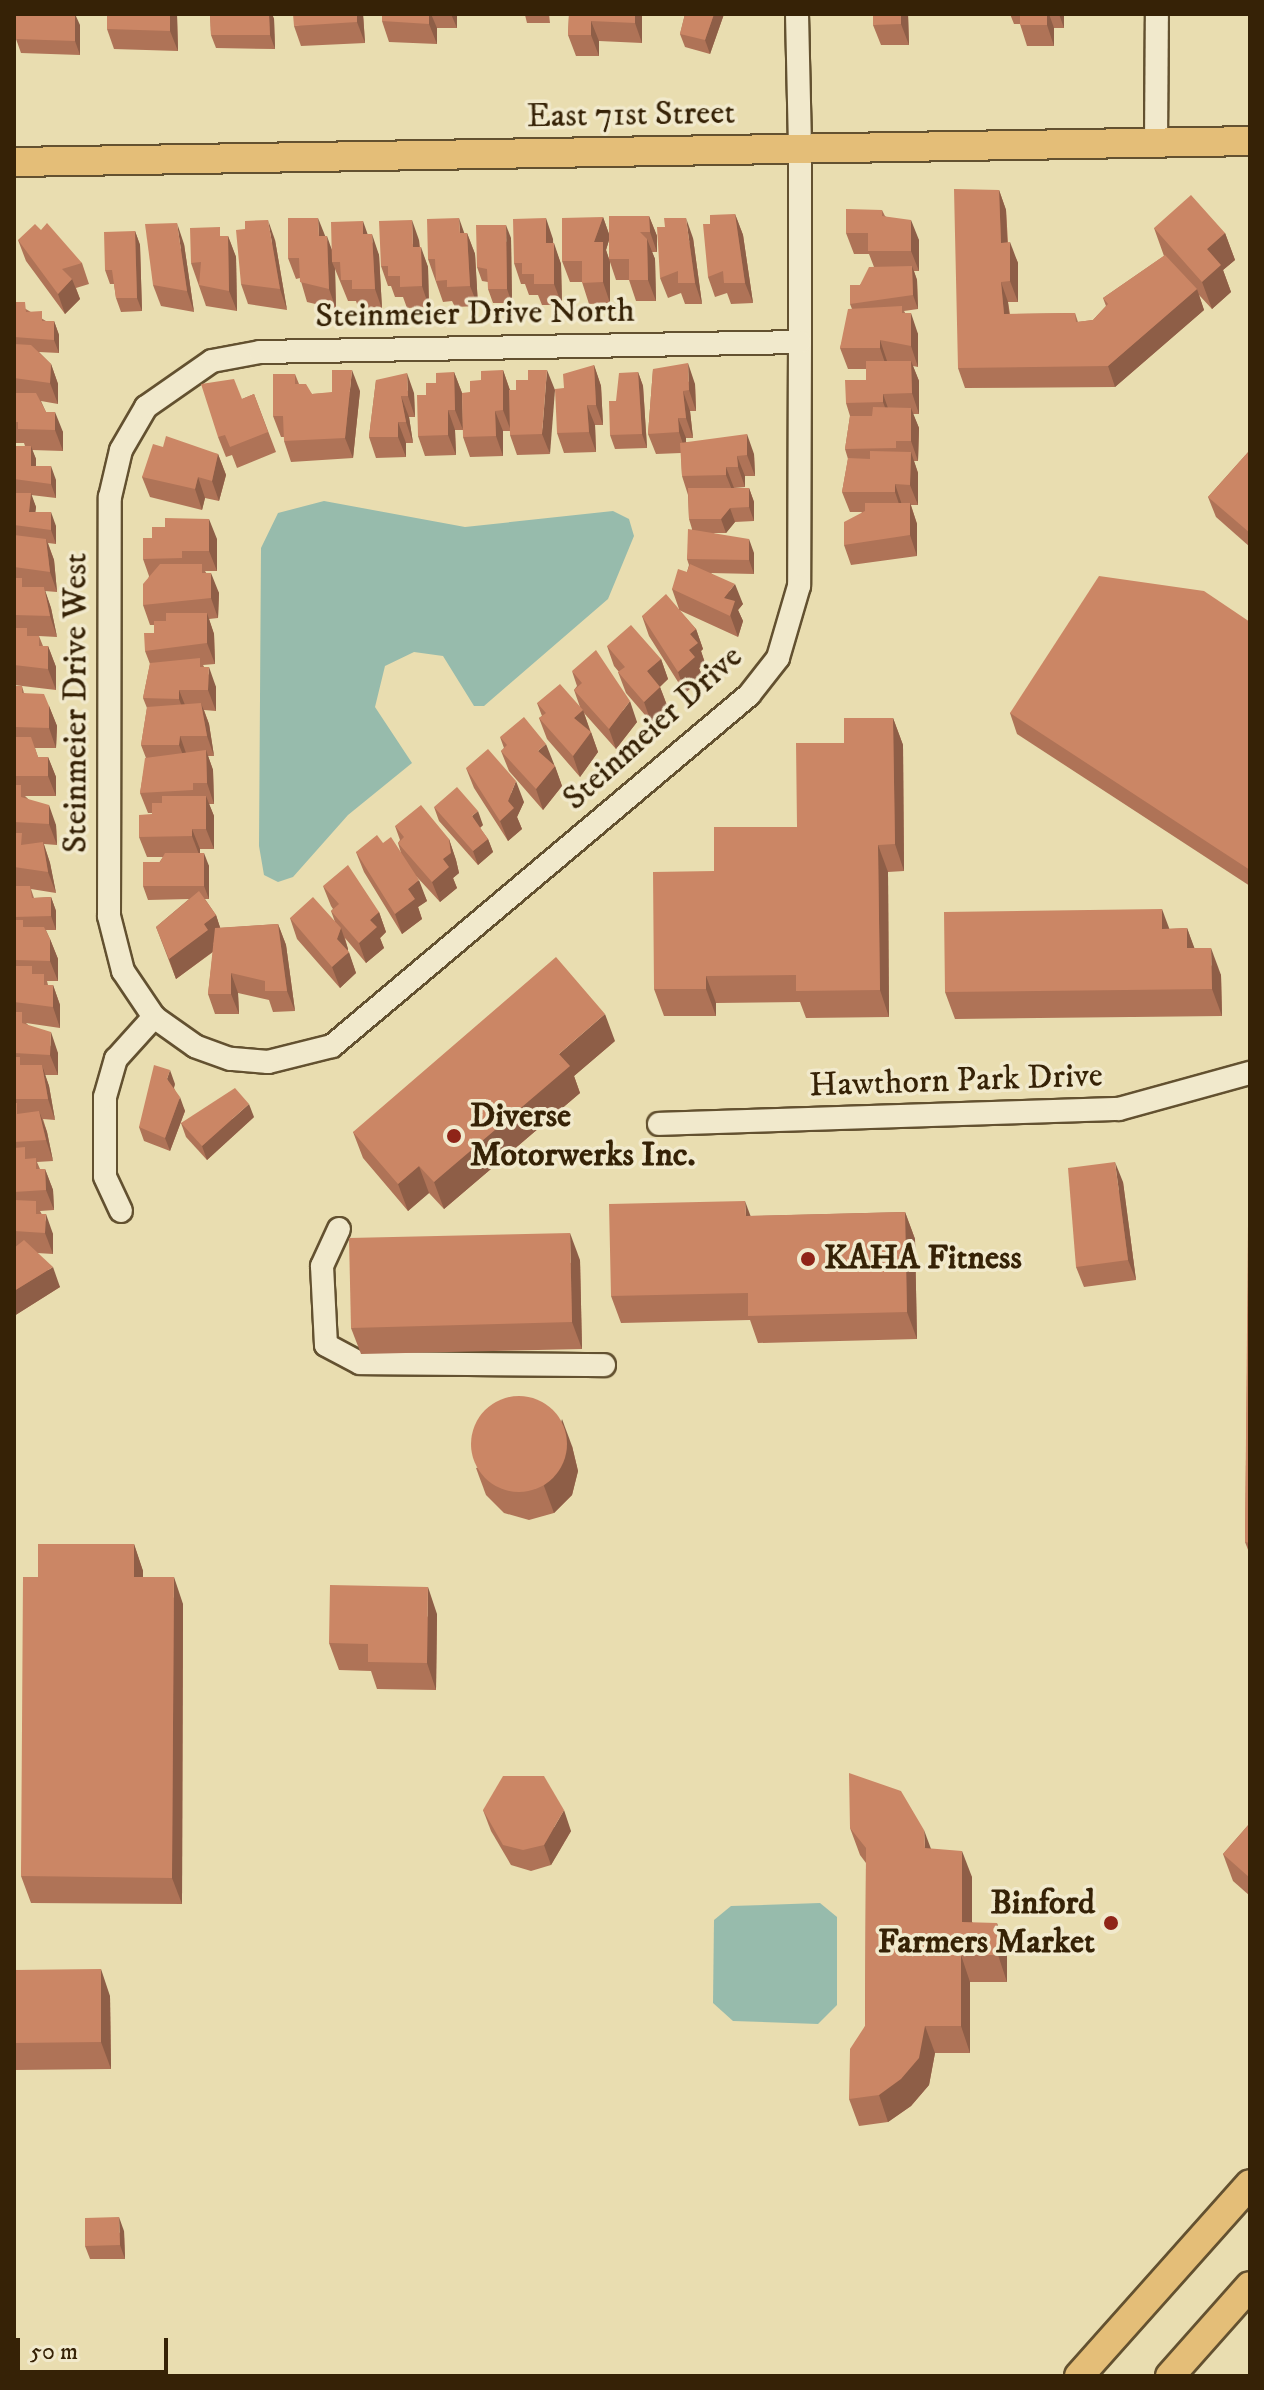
<!DOCTYPE html>
<html>
<head>
<meta charset="utf-8">
<style>
  body { margin:0 }
  #map { position:relative; width:1264px; height:2390px; overflow:hidden; background:#e9ddb0; font-family:"IM FELL DW Pica",serif }
  div>[style] { position:absolute }
  .water>* { inset:0; background:#97bbac }
  .roads { filter:drop-shadow(2px 0 #635130) drop-shadow(-2px 0 #635130) drop-shadow(0 2px #635130) drop-shadow(0 -2px #635130) }
  .minor>* { height:22px; margin:-11px; padding:0 11px; transform-origin:11px; border-radius:11px; background:#f1e9cc }
  .major>* { height:28px; margin:-14px; padding:0 14px; transform-origin:14px; border-radius:14px; background:#e4be78 }
  .wall>* { inset:0; background:#af7357 }
  .shaded-wall>* { inset:0; background:#8e5e47 }
  .building>* { inset:0; background:#cb8665 }
  .round { border-radius:50% }
  .dots>* { width:22px; height:22px; translate:-50% -50%; box-sizing:border-box; border:4px solid #f1e9cc; border-radius:50% }
  span { translate:-50% -50%; white-space:nowrap; text-align:center; line-height:1.15; -webkit-text-stroke:7px #f1e9cc; paint-order:stroke }
  .street-label { font-size:34px; color:#362206 }
  .poi-label { font-size:34px; color:#362206; font-weight:700 }
  .left { translate:0 -50%; text-align:left }
  .right { translate:-100% -50%; text-align:right }
  .frame { position:absolute; inset:0; border:16px solid #362206; pointer-events:none }
  .scale { position:absolute; left:16px; top:2338px; width:152px; height:36px; box-sizing:border-box; border:4px solid #362206; border-top:0; padding-left:10px; font-size:24px; line-height:28px; white-space:nowrap; color:#362206; -webkit-text-stroke:6px #f1e9cc; paint-order:stroke }
</style>
</head>
<body>
<div id="map">
  <div class="water">
    <div style="clip-path:polygon(324px 501px,465px 527px,613px 511px,629px 519px,634px 536px,608px 599px,484px 706px,474px 706px,443px 656px,414px 652px,385px 666px,375px 707px,412px 763px,348px 815px,293px 877px,278px 882px,264px 875px,259px 846px,261px 548px,278px 513px)"></div>
    <div style="clip-path:polygon(820px 1903px,837px 1917px,837px 2005px,818px 2024px,733px 2021px,713px 2003px,714px 1920px,731px 1906px)"></div>
  </div>
  <div class="roads">
    <div class="minor">
      <div style="left:797px;top:14px;width:134px;rotate:88.7deg"></div>
      <div style="left:800px;top:148px;width:194px;rotate:90deg"></div>
      <div style="left:800px;top:342px;width:244px;rotate:90.2deg"></div>
      <div style="left:799px;top:586px;width:75px;rotate:106.3deg"></div>
      <div style="left:778px;top:658px;width:47px;rotate:128.1deg"></div>
      <div style="left:749px;top:695px;width:545px;rotate:139.91deg"></div>
      <div style="left:332px;top:1046px;width:66px;rotate:166deg"></div>
      <div style="left:268px;top:1062px;width:38px;rotate:-175deg"></div>
      <div style="left:230px;top:1059px;width:37px;rotate:-160deg"></div>
      <div style="left:195px;top:1046px;width:50px;rotate:-144.7deg"></div>
      <div style="left:154px;top:1017px;width:55px;rotate:-124deg"></div>
      <div style="left:123px;top:971px;width:57px;rotate:-104.3deg"></div>
      <div style="left:109px;top:916px;width:419px;rotate:-89.9deg"></div>
      <div style="left:110px;top:497px;width:48px;rotate:-76.8deg"></div>
      <div style="left:121px;top:450px;width:50px;rotate:-59.8deg"></div>
      <div style="left:146px;top:407px;width:80px;rotate:-34.9deg"></div>
      <div style="left:212px;top:361px;width:49px;rotate:-10.6deg"></div>
      <div style="left:260px;top:352px;width:540px;rotate:-1.06deg"></div>
      <div style="left:1156px;top:143px;width:129px;rotate:-89.6deg"></div>
      <div style="left:659px;top:1124px;width:460px;rotate:-1.9deg"></div>
      <div style="left:1119px;top:1109px;width:136px;rotate:-15.4deg"></div>
      <div style="left:121px;top:1211px;width:38px;rotate:-115deg"></div>
      <div style="left:105px;top:1176px;width:79px;rotate:-90deg"></div>
      <div style="left:105px;top:1097px;width:40px;rotate:-74deg"></div>
      <div style="left:116px;top:1059px;width:57px;rotate:-47.9deg"></div>
      <div style="left:339px;top:1229px;width:41px;rotate:114.7deg"></div>
      <div style="left:322px;top:1266px;width:79px;rotate:87.1deg"></div>
      <div style="left:326px;top:1345px;width:38px;rotate:28deg"></div>
      <div style="left:360px;top:1363px;width:244px;rotate:0.5deg"></div>
    </div>
    <div class="major">
      <div style="left:14px;top:162px;width:1236px;rotate:-0.97deg"></div>
      <div style="left:1079px;top:2376px;width:257px;rotate:-48.3deg"></div>
      <div style="left:1170px;top:2376px;width:120px;rotate:-48.4deg"></div>
    </div>
  </div>
  <div class="wall">
    <div style="clip-path:polygon(107px 14px,177px 14px,178px 51px,114px 49px,107px 29px)"></div>
    <div style="clip-path:polygon(210px 14px,272px 14px,274px 19px,275px 49px,216px 48px,211px 35px)"></div>
    <div style="clip-path:polygon(363px 14px,365px 43px,301px 46px,294px 26px)"></div>
    <div style="clip-path:polygon(382px 14px,457px 14px,457px 28px,437px 28px,437px 44px,389px 42px,382px 21px)"></div>
    <div style="clip-path:polygon(504px 14px,549px 14px,550px 23px,527px 23px,525px 15px)"></div>
    <div style="clip-path:polygon(569px 14px,642px 14px,642px 43px,599px 41px,599px 56px,576px 56px,568px 35px)"></div>
    <div style="clip-path:polygon(685px 14px,724px 14px,710px 54px,685px 47px,680px 34px)"></div>
    <div style="clip-path:polygon(908px 14px,909px 45px,881px 45px,873px 25px)"></div>
    <div style="clip-path:polygon(1010px 14px,1064px 14px,1064px 28px,1054px 28px,1054px 46px,1027px 46px,1020px 24px,1014px 24px)"></div>
    <div style="clip-path:polygon(80px 25px,80px 55px,21px 53px,16px 39px)"></div>
    <div style="clip-path:polygon(999px 190px,1006px 210px,1008px 242px,1018px 263px,1018px 302px,1008px 302px,1010px 314px,1075px 313px,1078px 322px,1093px 320px,1106px 306px,1103px 298px,1164px 256px,1154px 228px,1225px 233px,1235px 260px,1223px 270px,1231px 292px,1212px 309px,1199px 295px,1204px 310px,1115px 387px,965px 388px,958px 368px)"></div>
    <div style="clip-path:polygon(882px 210px,885px 216px,919px 240px,919px 271px,914px 271px,917px 280px,918px 309px,904px 311px,918px 334px,918px 367px,913px 366px,919px 381px,919px 414px,913px 414px,919px 428px,918px 461px,914px 461px,918px 473px,918px 505px,911px 505px,917px 524px,917px 556px,851px 565px,844px 545px,862px 512px,850px 512px,842px 492px,848px 459px,845px 449px,850px 416px,846px 403px,866px 380px,866px 369px,848px 369px,840px 348px,852px 309px,850px 304px,860px 285px,874px 267px,869px 254px,854px 254px,846px 233px)"></div>
    <div style="clip-path:polygon(735px 214px,743px 235px,753px 303px,731px 304px,727px 293px,715px 297px,708px 277px,710px 224px)"></div>
    <div style="clip-path:polygon(649px 216px,657px 236px,657px 252px,652px 252px,655px 259px,656px 301px,636px 301px,629px 280px,616px 280px,609px 259px,609px 240px,606px 250px,610px 262px,610px 303px,589px 304px,582px 282px,570px 282px,562px 261px,603px 217px,609px 234px)"></div>
    <div style="clip-path:polygon(135px 231px,140px 245px,142px 311px,121px 312px,116px 298px,114px 284px,110px 284px,105px 270px)"></div>
    <div style="clip-path:polygon(465px 233px,467px 233px,475px 254px,478px 306px,455px 307px,452px 301px,443px 302px,428px 259px)"></div>
    <div style="clip-path:polygon(368px 234px,379px 255px,382px 309px,359px 310px,356px 301px,348px 301px,335px 269px,336px 309px,307px 302px,300px 278px,296px 279px,288px 258px,325px 236px,332px 250px)"></div>
    <div style="clip-path:polygon(223px 236px,228px 236px,236px 257px,237px 311px,206px 306px,191px 263px)"></div>
    <div style="clip-path:polygon(511px 238px,512px 303px,493px 303px,488px 289px,488px 282px,482px 281px,477px 267px)"></div>
    <div style="clip-path:polygon(693px 238px,702px 304px,685px 304px,681px 293px,668px 298px,660px 278px)"></div>
    <div style="clip-path:polygon(553px 239px,553px 243px,561px 264px,562px 305px,542px 305px,538px 295px,529px 295px,525px 284px,521px 284px,514px 263px)"></div>
    <div style="clip-path:polygon(18px 240px,82px 263px,89px 284px,76px 288px,80px 299px,65px 314px,26px 261px)"></div>
    <div style="clip-path:polygon(275px 240px,287px 310px,248px 304px,241px 284px)"></div>
    <div style="clip-path:polygon(419px 240px,420px 247px,428px 267px,429px 307px,407px 308px,403px 297px,395px 297px,391px 286px,388px 286px,381px 266px)"></div>
    <div style="clip-path:polygon(184px 244px,194px 312px,161px 306px,153px 285px)"></div>
    <div style="clip-path:polygon(14px 302px,46px 321px,54px 321px,59px 335px,59px 353px,39px 352px,51px 364px,58px 384px,58px 404px,41px 401px,46px 412px,63px 432px,63px 451px,32px 450px,36px 459px,36px 466px,56px 480px,56px 498px,31px 495px,36px 507px,35px 512px,56px 526px,56px 544px,48px 543px,54px 560px,57px 592px,45px 591px,51px 608px,57px 637px,39px 636px,43px 646px,48px 646px,56px 667px,56px 690px,14px 685px,14px 446px,25px 446px,24px 443px,14px 443px)"></div>
    <div style="clip-path:polygon(594px 365px,601px 386px,603px 425px,595px 425px,596px 452px,564px 453px,557px 433px,564px 388px)"></div>
    <div style="clip-path:polygon(653px 369px,695px 384px,696px 411px,690px 411px,693px 438px,686px 438px,686px 442px,754px 454px,755px 476px,745px 476px,745px 487px,734px 488px,749px 488px,754px 502px,754px 521px,735px 522px,726px 533px,713px 533px,754px 553px,754px 574px,711px 573px,743px 604px,738px 610px,743px 621px,738px 637px,679px 610px,696px 629px,703px 649px,701px 651px,705px 663px,699px 668px,703px 678px,685px 693px,649px 636px,642px 616px,679px 609px,672px 589px,687px 572px,689px 565px,687px 559px,692px 529px,689px 519px,688px 495px,682px 476px,681px 453px,656px 454px,648px 434px)"></div>
    <div style="clip-path:polygon(503px 370px,510px 390px,516px 390px,528px 380px,550px 454px,517px 455px,510px 435px,510px 431px,503px 431px,503px 456px,470px 457px,463px 437px,470px 392px,481px 380px)"></div>
    <div style="clip-path:polygon(454px 372px,462px 393px,463px 430px,455px 430px,456px 455px,425px 456px,418px 436px,426px 395px,436px 383px)"></div>
    <div style="clip-path:polygon(638px 372px,643px 386px,647px 448px,615px 449px,610px 435px,616px 401px)"></div>
    <div style="clip-path:polygon(295px 374px,299px 384px,312px 394px,360px 391px,353px 458px,291px 462px,284px 441px,284px 437px,281px 437px,273px 416px)"></div>
    <div style="clip-path:polygon(376px 380px,414px 393px,415px 417px,409px 417px,413px 443px,406px 443px,406px 457px,376px 458px,369px 437px)"></div>
    <div style="clip-path:polygon(254px 394px,276px 452px,237px 468px,232px 455px,226px 457px,218px 437px,242px 399px)"></div>
    <div style="clip-path:polygon(163px 447px,218px 454px,226px 475px,219px 501px,205px 498px,202px 510px,150px 497px,142px 477px)"></div>
    <div style="clip-path:polygon(1250px 450px,1250px 547px,1216px 517px,1208px 497px)"></div>
    <div style="clip-path:polygon(217px 539px,217px 571px,205px 571px,219px 593px,218px 618px,209px 619px,214px 634px,215px 664px,203px 665px,216px 687px,216px 711px,204px 710px,209px 724px,214px 756px,208px 756px,213px 770px,214px 804px,209px 804px,214px 816px,214px 849px,200px 849px,200px 853px,209px 866px,209px 899px,205px 899px,216px 915px,220px 928px,278px 924px,286px 945px,295px 1011px,273px 1012px,269px 1000px,238px 993px,239px 1014px,215px 1014px,208px 994px,213px 952px,176px 979px,156px 927px,189px 899px,148px 900px,143px 886px,163px 857px,147px 857px,139px 837px,152px 814px,152px 813px,148px 813px,140px 793px,146px 758px,141px 745px,147px 708px,143px 698px,150px 664px,145px 651px,154px 633px,154px 625px,150px 625px,143px 605px,149px 576px,143px 559px)"></div>
    <div style="clip-path:polygon(1250px 622px,1250px 886px,1017px 734px,1010px 713px)"></div>
    <div style="clip-path:polygon(607px 646px,661px 659px,668px 679px,660px 687px,668px 708px,651px 722px,626px 693px,618px 672px,619px 672px,614px 666px)"></div>
    <div style="clip-path:polygon(572px 671px,637px 722px,616px 749px,584px 713px,598px 752px,580px 777px,547px 739px,539px 718px,542px 716px,537px 703px,580px 707px,574px 690px,577px 686px)"></div>
    <div style="clip-path:polygon(14px 686px,22px 686px,24px 693px,49px 706px,57px 726px,56px 748px,35px 748px,38px 757px,48px 757px,56px 777px,56px 796px,25px 796px,56px 825px,57px 845px,44px 844px,50px 863px,56px 893px,31px 889px,34px 898px,51px 897px,56px 911px,56px 930px,46px 930px,50px 939px,58px 959px,58px 981px,47px 981px,48px 985px,53px 985px,60px 1005px,60px 1028px,26px 1023px,58px 1053px,58px 1075px,45px 1075px,49px 1086px,55px 1120px,43px 1119px,47px 1132px,53px 1161px,37px 1162px,40px 1169px,45px 1169px,53px 1190px,54px 1210px,40px 1211px,53px 1234px,53px 1254px,37px 1253px,60px 1287px,14px 1316px)"></div>
    <div style="clip-path:polygon(893px 718px,903px 745px,904px 871px,888px 872px,889px 1017px,806px 1018px,800px 1002px,716px 1003px,716px 1016px,664px 1016px,654px 989px,714px 871px,797px 827px,844px 743px)"></div>
    <div style="clip-path:polygon(500px 737px,554px 764px,562px 786px,543px 810px,509px 771px,501px 751px,504px 748px)"></div>
    <div style="clip-path:polygon(466px 768px,524px 802px,517px 817px,522px 829px,508px 841px,474px 788px)"></div>
    <div style="clip-path:polygon(434px 807px,483px 825px,480px 828px,488px 839px,493px 852px,478px 865px,439px 821px)"></div>
    <div style="clip-path:polygon(395px 826px,449px 839px,456px 860px,459px 873px,453px 878px,457px 888px,440px 902px,416px 876px,427px 901px,418px 907px,422px 919px,402px 934px,364px 872px,356px 852px,383px 843px,401px 853px,398px 843px,400px 840px)"></div>
    <div style="clip-path:polygon(323px 886px,379px 912px,386px 932px,380px 938px,384px 948px,366px 963px,345px 938px,348px 949px,348px 951px,356px 973px,340px 988px,297px 939px,290px 918px,335px 922px,331px 911px,333px 909px,331px 906px)"></div>
    <div style="clip-path:polygon(1187px 928px,1194px 948px,1221px 975px,1222px 1016px,955px 1019px,945px 992px,1169px 929px)"></div>
    <div style="clip-path:polygon(615px 1041px,574px 1076px,580px 1093px,444px 1209px,429px 1193px,408px 1211px,363px 1158px,353px 1132px)"></div>
    <div style="clip-path:polygon(175px 1084px,174px 1088px,185px 1111px,170px 1151px,144px 1141px,139px 1127px)"></div>
    <div style="clip-path:polygon(254px 1117px,207px 1160px,186px 1137px,181px 1123px)"></div>
    <div style="clip-path:polygon(1250px 1118px,1250px 1555px,1245px 1542px)"></div>
    <div style="clip-path:polygon(1123px 1182px,1136px 1280px,1084px 1287px,1076px 1267px)"></div>
    <div style="clip-path:polygon(905px 1212px,915px 1239px,917px 1339px,758px 1343px,750px 1320px,621px 1323px,611px 1296px,751px 1216px)"></div>
    <div style="clip-path:polygon(580px 1260px,582px 1349px,361px 1354px,351px 1328px)"></div>
    <div style="clip-path:polygon(572px 1446px,578px 1471px,572px 1495px,554px 1513px,529px 1520px,504px 1513px,486px 1495px,476px 1468px)"></div>
    <div style="clip-path:polygon(134px 1544px,143px 1571px,143px 1577px,183px 1604px,182px 1904px,31px 1903px,21px 1876px,38px 1577px)"></div>
    <div style="clip-path:polygon(437px 1614px,436px 1690px,377px 1689px,371px 1671px,339px 1670px,329px 1643px)"></div>
    <div style="clip-path:polygon(483px 1810px,571px 1831px,551px 1865px,531px 1871px,511px 1865px,491px 1831px)"></div>
    <div style="clip-path:polygon(1250px 1823px,1250px 1896px,1233px 1881px,1223px 1854px)"></div>
    <div style="clip-path:polygon(850px 1828px,931px 1849px,972px 1877px,972px 1922px,1007px 1950px,1007px 1982px,970px 1982px,970px 2053px,935px 2053px,929px 2085px,911px 2106px,888px 2122px,859px 2126px,849px 2099px,865px 2026px,866px 1863px,860px 1855px)"></div>
    <div style="clip-path:polygon(14px 1970px,110px 1996px,111px 2069px,14px 2070px)"></div>
    <div style="clip-path:polygon(124px 2231px,125px 2259px,90px 2259px,85px 2246px)"></div>
  </div>
  <div class="shaded-wall">
    <div style="clip-path:polygon(75px 14px,80px 25px,80px 55px,75px 41px)"></div>
    <div style="clip-path:polygon(170px 14px,177px 14px,177px 15px,178px 51px,170px 31px)"></div>
    <div style="clip-path:polygon(269px 14px,272px 14px,274px 19px,275px 49px,270px 35px)"></div>
    <div style="clip-path:polygon(357px 14px,363px 14px,365px 43px,357px 22px)"></div>
    <div style="clip-path:polygon(429px 14px,431px 14px,437px 28px,437px 44px,429px 24px)"></div>
    <div style="clip-path:polygon(451px 14px,457px 14px,457px 28px)"></div>
    <div style="clip-path:polygon(635px 14px,642px 14px,642px 43px,635px 23px)"></div>
    <div style="clip-path:polygon(714px 14px,724px 14px,710px 54px,705px 40px)"></div>
    <div style="clip-path:polygon(901px 14px,908px 14px,909px 45px,901px 24px)"></div>
    <div style="clip-path:polygon(1047px 14px,1049px 14px,1054px 28px,1054px 46px,1047px 25px)"></div>
    <div style="clip-path:polygon(1059px 14px,1064px 14px,1064px 28px)"></div>
    <div style="clip-path:polygon(591px 21px,599px 41px,599px 56px,591px 35px)"></div>
    <div style="clip-path:polygon(999px 190px,1006px 210px,1008px 263px,1001px 243px)"></div>
    <div style="clip-path:polygon(735px 214px,743px 235px,753px 303px,745px 283px)"></div>
    <div style="clip-path:polygon(649px 216px,657px 236px,657px 252px,650px 232px)"></div>
    <div style="clip-path:polygon(603px 217px,610px 237px,606px 250px,610px 262px,610px 303px,603px 282px,594px 242px)"></div>
    <div style="clip-path:polygon(318px 218px,326px 238px,319px 236px)"></div>
    <div style="clip-path:polygon(459px 218px,466px 238px,460px 233px)"></div>
    <div style="clip-path:polygon(546px 218px,553px 239px,554px 264px,546px 243px)"></div>
    <div style="clip-path:polygon(686px 218px,693px 238px,702px 304px,695px 283px)"></div>
    <div style="clip-path:polygon(268px 220px,275px 240px,287px 310px,280px 289px)"></div>
    <div style="clip-path:polygon(412px 220px,419px 240px,420px 267px,413px 247px)"></div>
    <div style="clip-path:polygon(911px 220px,919px 240px,919px 271px,911px 251px)"></div>
    <div style="clip-path:polygon(363px 221px,370px 241px,363px 234px)"></div>
    <div style="clip-path:polygon(177px 223px,184px 244px,194px 312px,187px 291px)"></div>
    <div style="clip-path:polygon(506px 225px,511px 238px,512px 303px,507px 289px)"></div>
    <div style="clip-path:polygon(135px 231px,140px 245px,142px 311px,137px 298px)"></div>
    <div style="clip-path:polygon(467px 233px,475px 254px,478px 306px,470px 286px)"></div>
    <div style="clip-path:polygon(1225px 233px,1235px 260px,1223px 270px,1231px 292px,1212px 309px,1202px 282px,1207px 249px)"></div>
    <div style="clip-path:polygon(372px 234px,379px 255px,382px 309px,375px 289px)"></div>
    <div style="clip-path:polygon(228px 236px,236px 257px,237px 311px,229px 291px)"></div>
    <div style="clip-path:polygon(327px 236px,334px 256px,332px 262px,335px 269px,336px 309px,329px 289px)"></div>
    <div style="clip-path:polygon(647px 239px,655px 259px,656px 301px,648px 280px)"></div>
    <div style="clip-path:polygon(1010px 242px,1018px 263px,1018px 302px,1010px 281px)"></div>
    <div style="clip-path:polygon(554px 243px,561px 264px,562px 305px,554px 284px)"></div>
    <div style="clip-path:polygon(421px 247px,428px 267px,429px 307px,422px 286px)"></div>
    <div style="clip-path:polygon(912px 266px,917px 280px,918px 309px,913px 295px)"></div>
    <div style="clip-path:polygon(72px 279px,80px 299px,65px 314px,58px 294px)"></div>
    <div style="clip-path:polygon(1001px 282px,1008px 302px,1011px 335px,1004px 314px)"></div>
    <div style="clip-path:polygon(1197px 289px,1204px 310px,1115px 387px,1108px 366px)"></div>
    <div style="clip-path:polygon(911px 313px,918px 334px,918px 367px,911px 346px)"></div>
    <div style="clip-path:polygon(54px 321px,59px 335px,59px 353px,54px 340px)"></div>
    <div style="clip-path:polygon(880px 340px,887px 361px,887px 369px,880px 348px)"></div>
    <div style="clip-path:polygon(911px 361px,919px 381px,919px 414px,912px 393px)"></div>
    <div style="clip-path:polygon(688px 363px,695px 384px,696px 411px,689px 390px)"></div>
    <div style="clip-path:polygon(51px 364px,58px 384px,58px 404px,50px 383px)"></div>
    <div style="clip-path:polygon(594px 365px,601px 386px,603px 425px,596px 405px)"></div>
    <div style="clip-path:polygon(352px 370px,360px 391px,353px 458px,345px 438px)"></div>
    <div style="clip-path:polygon(503px 370px,510px 391px,511px 431px,503px 410px)"></div>
    <div style="clip-path:polygon(547px 370px,555px 390px,550px 454px,542px 434px)"></div>
    <div style="clip-path:polygon(454px 372px,462px 393px,463px 430px,455px 410px)"></div>
    <div style="clip-path:polygon(638px 372px,643px 386px,647px 448px,642px 434px)"></div>
    <div style="clip-path:polygon(407px 373px,414px 393px,415px 417px,408px 396px)"></div>
    <div style="clip-path:polygon(683px 391px,690px 411px,693px 438px,686px 418px)"></div>
    <div style="clip-path:polygon(883px 394px,890px 414px,891px 423px,883px 402px)"></div>
    <div style="clip-path:polygon(401px 396px,409px 417px,413px 443px,406px 422px)"></div>
    <div style="clip-path:polygon(587px 405px,595px 425px,596px 452px,589px 432px)"></div>
    <div style="clip-path:polygon(911px 408px,919px 428px,918px 461px,911px 441px)"></div>
    <div style="clip-path:polygon(448px 410px,455px 430px,456px 455px,448px 435px)"></div>
    <div style="clip-path:polygon(495px 411px,503px 431px,503px 456px,496px 436px)"></div>
    <div style="clip-path:polygon(55px 412px,63px 432px,63px 451px,55px 430px)"></div>
    <div style="clip-path:polygon(678px 418px,686px 438px,686px 453px,679px 432px)"></div>
    <div style="clip-path:polygon(398px 422px,406px 443px,406px 457px,398px 437px)"></div>
    <div style="clip-path:polygon(747px 434px,754px 454px,755px 476px,747px 455px)"></div>
    <div style="clip-path:polygon(31px 446px,36px 459px,36px 480px,31px 466px)"></div>
    <div style="clip-path:polygon(911px 452px,918px 473px,918px 505px,910px 485px)"></div>
    <div style="clip-path:polygon(218px 454px,226px 475px,219px 501px,212px 481px)"></div>
    <div style="clip-path:polygon(737px 456px,745px 476px,745px 487px,738px 467px)"></div>
    <div style="clip-path:polygon(51px 466px,56px 480px,56px 498px,51px 484px)"></div>
    <div style="clip-path:polygon(726px 467px,734px 488px,734px 495px,726px 475px)"></div>
    <div style="clip-path:polygon(198px 477px,205px 498px,202px 510px,195px 489px)"></div>
    <div style="clip-path:polygon(895px 484px,902px 505px,902px 513px,895px 492px)"></div>
    <div style="clip-path:polygon(749px 488px,754px 502px,754px 521px,749px 507px)"></div>
    <div style="clip-path:polygon(31px 493px,36px 507px,34px 526px,29px 512px)"></div>
    <div style="clip-path:polygon(910px 503px,917px 524px,917px 556px,910px 535px)"></div>
    <div style="clip-path:polygon(730px 508px,735px 522px,726px 533px,721px 519px)"></div>
    <div style="clip-path:polygon(51px 512px,56px 526px,56px 544px,51px 530px)"></div>
    <div style="clip-path:polygon(209px 519px,217px 539px,217px 571px,209px 551px)"></div>
    <div style="clip-path:polygon(46px 539px,54px 560px,57px 592px,50px 572px)"></div>
    <div style="clip-path:polygon(749px 539px,754px 553px,754px 574px,749px 560px)"></div>
    <div style="clip-path:polygon(211px 573px,219px 593px,218px 618px,211px 598px)"></div>
    <div style="clip-path:polygon(735px 584px,743px 604px,738px 610px,743px 621px,738px 637px,724px 598px)"></div>
    <div style="clip-path:polygon(44px 587px,51px 608px,57px 637px,50px 616px)"></div>
    <div style="clip-path:polygon(207px 613px,214px 634px,215px 664px,207px 643px)"></div>
    <div style="clip-path:polygon(696px 629px,703px 649px,701px 651px,705px 663px,699px 668px,703px 678px,685px 693px,678px 672px,689px 650px,690px 634px)"></div>
    <div style="clip-path:polygon(48px 646px,56px 667px,56px 690px,48px 669px)"></div>
    <div style="clip-path:polygon(661px 659px,668px 679px,654px 692px,647px 671px)"></div>
    <div style="clip-path:polygon(209px 667px,216px 687px,216px 711px,208px 690px)"></div>
    <div style="clip-path:polygon(660px 687px,668px 708px,651px 722px,644px 702px)"></div>
    <div style="clip-path:polygon(179px 690px,187px 710px,187px 720px,179px 699px)"></div>
    <div style="clip-path:polygon(630px 701px,637px 722px,616px 749px,609px 729px)"></div>
    <div style="clip-path:polygon(201px 703px,209px 724px,214px 756px,207px 736px)"></div>
    <div style="clip-path:polygon(49px 706px,57px 726px,56px 748px,49px 728px)"></div>
    <div style="clip-path:polygon(583px 710px,590px 731px,581px 739px,574px 718px)"></div>
    <div style="clip-path:polygon(893px 718px,903px 745px,904px 871px,895px 844px)"></div>
    <div style="clip-path:polygon(591px 732px,598px 752px,580px 777px,573px 756px)"></div>
    <div style="clip-path:polygon(180px 736px,187px 756px,187px 765px,179px 745px)"></div>
    <div style="clip-path:polygon(546px 744px,554px 764px,546px 771px,538px 751px)"></div>
    <div style="clip-path:polygon(206px 750px,213px 770px,214px 804px,207px 783px)"></div>
    <div style="clip-path:polygon(48px 757px,56px 777px,56px 796px,48px 776px)"></div>
    <div style="clip-path:polygon(555px 766px,562px 786px,543px 810px,536px 789px)"></div>
    <div style="clip-path:polygon(516px 781px,524px 802px,517px 817px,522px 829px,508px 841px,500px 821px)"></div>
    <div style="clip-path:polygon(206px 796px,214px 816px,214px 849px,206px 829px)"></div>
    <div style="clip-path:polygon(49px 805px,56px 825px,57px 845px,49px 824px)"></div>
    <div style="clip-path:polygon(478px 811px,483px 825px,477px 830px,472px 816px)"></div>
    <div style="clip-path:polygon(192px 829px,200px 849px,200px 857px,192px 836px)"></div>
    <div style="clip-path:polygon(449px 839px,456px 860px,459px 873px,453px 878px,457px 888px,440px 902px,432px 882px,443px 859px)"></div>
    <div style="clip-path:polygon(488px 839px,493px 852px,478px 865px,473px 851px)"></div>
    <div style="clip-path:polygon(43px 842px,50px 863px,56px 893px,48px 872px)"></div>
    <div style="clip-path:polygon(878px 845px,888px 872px,889px 1017px,880px 990px)"></div>
    <div style="clip-path:polygon(204px 853px,209px 866px,209px 899px,204px 886px)"></div>
    <div style="clip-path:polygon(419px 880px,427px 901px,418px 907px,422px 919px,402px 934px,395px 914px,408px 889px)"></div>
    <div style="clip-path:polygon(51px 897px,56px 911px,56px 930px,51px 916px)"></div>
    <div style="clip-path:polygon(1162px 909px,1172px 936px,1162px 929px)"></div>
    <div style="clip-path:polygon(379px 912px,386px 932px,380px 938px,384px 948px,366px 963px,359px 943px,370px 920px)"></div>
    <div style="clip-path:polygon(216px 915px,223px 936px,213px 943px,215px 950px,176px 979px,169px 959px,204px 924px)"></div>
    <div style="clip-path:polygon(278px 924px,286px 945px,295px 1011px,287px 991px)"></div>
    <div style="clip-path:polygon(341px 928px,348px 949px,346px 955px,349px 952px,356px 973px,340px 988px,332px 967px,337px 939px)"></div>
    <div style="clip-path:polygon(1187px 928px,1197px 955px,1187px 948px)"></div>
    <div style="clip-path:polygon(50px 939px,58px 959px,58px 981px,50px 961px)"></div>
    <div style="clip-path:polygon(1211px 948px,1221px 975px,1222px 1016px,1212px 989px)"></div>
    <div style="clip-path:polygon(231px 973px,238px 993px,239px 1014px,231px 994px)"></div>
    <div style="clip-path:polygon(706px 976px,716px 1003px,716px 1016px,706px 989px)"></div>
    <div style="clip-path:polygon(53px 985px,60px 1005px,60px 1028px,53px 1007px)"></div>
    <div style="clip-path:polygon(605px 1014px,615px 1041px,574px 1076px,580px 1093px,444px 1209px,434px 1182px,559px 1054px)"></div>
    <div style="clip-path:polygon(51px 1032px,58px 1053px,58px 1075px,50px 1055px)"></div>
    <div style="clip-path:polygon(42px 1065px,49px 1086px,55px 1120px,48px 1099px)"></div>
    <div style="clip-path:polygon(170px 1070px,175px 1084px,172px 1093px,167px 1079px)"></div>
    <div style="clip-path:polygon(180px 1097px,185px 1111px,170px 1151px,165px 1138px)"></div>
    <div style="clip-path:polygon(249px 1104px,254px 1117px,207px 1160px,202px 1146px)"></div>
    <div style="clip-path:polygon(39px 1111px,47px 1132px,53px 1161px,46px 1140px)"></div>
    <div style="clip-path:polygon(1115px 1162px,1123px 1182px,1136px 1280px,1128px 1260px)"></div>
    <div style="clip-path:polygon(419px 1166px,429px 1193px,408px 1211px,398px 1184px)"></div>
    <div style="clip-path:polygon(45px 1169px,53px 1190px,54px 1210px,46px 1190px)"></div>
    <div style="clip-path:polygon(745px 1201px,755px 1228px,746px 1216px)"></div>
    <div style="clip-path:polygon(905px 1212px,915px 1239px,917px 1339px,907px 1312px)"></div>
    <div style="clip-path:polygon(46px 1214px,53px 1234px,53px 1254px,45px 1233px)"></div>
    <div style="clip-path:polygon(570px 1233px,580px 1260px,582px 1349px,572px 1322px)"></div>
    <div style="clip-path:polygon(53px 1267px,60px 1287px,14px 1316px,14px 1291px)"></div>
    <div style="clip-path:polygon(562px 1419px,572px 1446px,578px 1471px,572px 1495px,554px 1513px,544px 1486px)"></div>
    <div style="clip-path:polygon(134px 1544px,143px 1571px,143px 1604px,134px 1577px)"></div>
    <div style="clip-path:polygon(174px 1577px,183px 1604px,182px 1904px,172px 1878px)"></div>
    <div style="clip-path:polygon(428px 1587px,437px 1614px,436px 1690px,427px 1663px)"></div>
    <div style="clip-path:polygon(564px 1810px,571px 1831px,551px 1865px,544px 1845px)"></div>
    <div style="clip-path:polygon(924px 1830px,934px 1857px,925px 1848px)"></div>
    <div style="clip-path:polygon(962px 1851px,972px 1877px,972px 1949px,962px 1922px)"></div>
    <div style="clip-path:polygon(997px 1923px,1007px 1950px,1007px 1982px,998px 1955px)"></div>
    <div style="clip-path:polygon(961px 1955px,970px 1982px,970px 2053px,961px 2026px)"></div>
    <div style="clip-path:polygon(101px 1969px,110px 1996px,111px 2069px,101px 2042px)"></div>
    <div style="clip-path:polygon(925px 2026px,935px 2053px,929px 2085px,911px 2106px,888px 2122px,879px 2095px)"></div>
    <div style="clip-path:polygon(119px 2217px,124px 2231px,125px 2259px,120px 2245px)"></div>
  </div>
  <div class="building">
    <div style="clip-path:polygon(16px 14px,75px 14px,75px 41px,16px 39px)"></div>
    <div style="clip-path:polygon(107px 14px,170px 14px,170px 31px,107px 29px)"></div>
    <div style="clip-path:polygon(210px 14px,269px 14px,270px 35px,211px 35px)"></div>
    <div style="clip-path:polygon(293px 14px,357px 14px,357px 22px,294px 26px)"></div>
    <div style="clip-path:polygon(382px 14px,429px 14px,429px 24px,382px 21px)"></div>
    <div style="clip-path:polygon(569px 14px,635px 14px,635px 23px,591px 21px,591px 35px,568px 35px)"></div>
    <div style="clip-path:polygon(685px 14px,714px 14px,705px 40px,680px 34px)"></div>
    <div style="clip-path:polygon(873px 14px,901px 14px,901px 24px,873px 25px)"></div>
    <div style="clip-path:polygon(1020px 14px,1047px 14px,1047px 25px,1020px 25px)"></div>
    <div style="clip-path:polygon(954px 189px,999px 190px,1001px 243px,1010px 242px,1010px 281px,1001px 282px,1004px 314px,1075px 313px,1076px 322px,1093px 320px,1108px 304px,1103px 298px,1165px 255px,1197px 289px,1108px 366px,958px 368px)"></div>
    <div style="clip-path:polygon(1191px 195px,1225px 233px,1207px 249px,1221px 265px,1202px 282px,1154px 228px)"></div>
    <div style="clip-path:polygon(846px 209px,882px 210px,882px 216px,911px 220px,911px 251px,868px 251px,868px 233px,846px 233px)"></div>
    <div style="clip-path:polygon(735px 214px,745px 283px,724px 283px,723px 271px,708px 277px,703px 224px,710px 224px,710px 215px)"></div>
    <div style="clip-path:polygon(609px 216px,649px 216px,650px 232px,640px 232px,647px 239px,648px 280px,629px 280px,629px 259px,609px 259px)"></div>
    <div style="clip-path:polygon(603px 217px,594px 242px,603px 242px,603px 282px,582px 283px,582px 261px,562px 261px,562px 218px)"></div>
    <div style="clip-path:polygon(288px 218px,318px 218px,319px 236px,327px 236px,329px 289px,300px 282px,299px 258px,288px 258px)"></div>
    <div style="clip-path:polygon(459px 218px,460px 233px,467px 233px,470px 286px,447px 287px,447px 280px,436px 281px,435px 259px,428px 259px,427px 219px)"></div>
    <div style="clip-path:polygon(546px 218px,546px 243px,554px 243px,554px 284px,534px 284px,534px 274px,522px 274px,522px 263px,514px 263px,513px 219px)"></div>
    <div style="clip-path:polygon(664px 218px,686px 218px,695px 283px,678px 283px,678px 271px,660px 278px,657px 227px,665px 227px)"></div>
    <div style="clip-path:polygon(268px 220px,280px 289px,241px 284px,236px 230px,245px 229px,245px 221px)"></div>
    <div style="clip-path:polygon(412px 220px,413px 247px,421px 247px,422px 286px,400px 287px,400px 276px,388px 276px,388px 266px,381px 266px,379px 221px)"></div>
    <div style="clip-path:polygon(363px 221px,363px 234px,372px 234px,375px 289px,352px 289px,352px 280px,341px 280px,340px 262px,332px 262px,331px 222px)"></div>
    <div style="clip-path:polygon(47px 223px,82px 263px,62px 269px,72px 279px,58px 294px,18px 240px,35px 224px,41px 230px)"></div>
    <div style="clip-path:polygon(177px 223px,187px 291px,153px 285px,145px 224px)"></div>
    <div style="clip-path:polygon(476px 225px,506px 225px,507px 289px,488px 289px,487px 269px,477px 267px)"></div>
    <div style="clip-path:polygon(220px 227px,220px 236px,228px 236px,229px 291px,199px 285px,201px 262px,191px 263px,190px 228px)"></div>
    <div style="clip-path:polygon(135px 231px,137px 298px,116px 298px,112px 270px,105px 270px,104px 232px)"></div>
    <div style="clip-path:polygon(912px 266px,913px 295px,850px 304px,850px 285px,860px 285px,869px 267px)"></div>
    <div style="clip-path:polygon(14px 302px,25px 302px,26px 312px,42px 311px,42px 321px,54px 321px,54px 340px,14px 337px)"></div>
    <div style="clip-path:polygon(902px 306px,902px 313px,911px 313px,911px 346px,880px 340px,880px 348px,840px 348px,848px 309px)"></div>
    <div style="clip-path:polygon(14px 344px,31px 345px,51px 364px,50px 383px,14px 378px)"></div>
    <div style="clip-path:polygon(866px 361px,911px 361px,912px 393px,883px 394px,883px 402px,846px 403px,845px 380px,866px 380px)"></div>
    <div style="clip-path:polygon(688px 363px,689px 390px,683px 391px,686px 418px,678px 418px,679px 432px,648px 434px,653px 369px)"></div>
    <div style="clip-path:polygon(594px 365px,596px 405px,587px 405px,589px 432px,557px 433px,555px 389px,564px 388px,563px 374px)"></div>
    <div style="clip-path:polygon(332px 370px,352px 370px,345px 438px,284px 441px,283px 416px,273px 416px,273px 374px,295px 374px,295px 384px,306px 384px,312px 394px,332px 392px)"></div>
    <div style="clip-path:polygon(503px 370px,503px 410px,495px 411px,496px 436px,463px 437px,462px 393px,470px 392px,470px 381px,481px 380px,481px 371px)"></div>
    <div style="clip-path:polygon(528px 370px,547px 370px,542px 434px,510px 435px,509px 390px,516px 390px,516px 380px,528px 380px)"></div>
    <div style="clip-path:polygon(454px 372px,455px 410px,448px 410px,448px 435px,418px 436px,417px 395px,426px 395px,426px 383px,436px 383px,436px 373px)"></div>
    <div style="clip-path:polygon(638px 372px,642px 434px,610px 435px,609px 401px,616px 401px,619px 373px)"></div>
    <div style="clip-path:polygon(407px 373px,408px 396px,401px 396px,406px 422px,398px 422px,398px 437px,369px 437px,376px 380px)"></div>
    <div style="clip-path:polygon(234px 379px,242px 399px,254px 394px,268px 432px,230px 447px,225px 435px,218px 437px,201px 384px)"></div>
    <div style="clip-path:polygon(14px 393px,36px 393px,46px 412px,55px 412px,55px 430px,18px 429px,18px 422px,14px 422px)"></div>
    <div style="clip-path:polygon(873px 407px,911px 408px,911px 441px,896px 441px,896px 448px,845px 449px,850px 416px,872px 416px)"></div>
    <div style="clip-path:polygon(747px 434px,747px 455px,737px 456px,738px 467px,726px 467px,726px 475px,682px 476px,680px 443px)"></div>
    <div style="clip-path:polygon(166px 436px,218px 454px,212px 481px,198px 477px,195px 489px,142px 477px,153px 444px,163px 447px)"></div>
    <div style="clip-path:polygon(14px 446px,31px 446px,31px 466px,51px 466px,51px 484px,14px 479px)"></div>
    <div style="clip-path:polygon(1250px 450px,1250px 533px,1208px 497px)"></div>
    <div style="clip-path:polygon(870px 451px,911px 452px,910px 485px,895px 484px,895px 492px,842px 492px,848px 458px,870px 459px)"></div>
    <div style="clip-path:polygon(688px 488px,749px 488px,749px 507px,730px 508px,721px 519px,689px 519px)"></div>
    <div style="clip-path:polygon(14px 493px,31px 493px,29px 512px,51px 512px,51px 530px,14px 525px)"></div>
    <div style="clip-path:polygon(865px 503px,910px 503px,910px 535px,844px 545px,844px 522px,865px 511px)"></div>
    <div style="clip-path:polygon(165px 518px,209px 519px,209px 551px,182px 551px,182px 558px,143px 559px,143px 538px,152px 538px,152px 527px,165px 527px)"></div>
    <div style="clip-path:polygon(688px 529px,749px 539px,749px 560px,687px 559px)"></div>
    <div style="clip-path:polygon(14px 535px,46px 539px,50px 572px,14px 567px)"></div>
    <div style="clip-path:polygon(160px 564px,202px 564px,202px 573px,211px 573px,211px 598px,143px 605px,143px 584px)"></div>
    <div style="clip-path:polygon(690px 564px,735px 584px,724px 598px,735px 601px,730px 616px,672px 589px,678px 569px,687px 572px)"></div>
    <div style="clip-path:polygon(1099px 576px,1204px 591px,1250px 622px,1250px 870px,1010px 713px)"></div>
    <div style="clip-path:polygon(14px 578px,22px 578px,22px 587px,44px 587px,50px 616px,14px 615px)"></div>
    <div style="clip-path:polygon(666px 594px,696px 629px,690px 634px,698px 643px,689px 650px,695px 657px,678px 672px,642px 616px)"></div>
    <div style="clip-path:polygon(166px 613px,207px 613px,207px 643px,145px 651px,144px 633px,154px 633px,154px 621px,166px 621px)"></div>
    <div style="clip-path:polygon(631px 625px,661px 659px,647px 671px,660px 687px,644px 702px,618px 672px,625px 667px,607px 646px)"></div>
    <div style="clip-path:polygon(14px 628px,27px 628px,27px 636px,39px 636px,39px 646px,48px 646px,48px 669px,14px 665px)"></div>
    <div style="clip-path:polygon(596px 650px,630px 701px,609px 729px,574px 690px,582px 683px,572px 671px)"></div>
    <div style="clip-path:polygon(200px 658px,200px 667px,209px 667px,208px 690px,179px 690px,179px 699px,143px 698px,150px 663px)"></div>
    <div style="clip-path:polygon(560px 684px,583px 710px,574px 718px,591px 732px,573px 756px,539px 718px,546px 713px,537px 703px)"></div>
    <div style="clip-path:polygon(14px 686px,22px 686px,22px 693px,44px 694px,49px 706px,49px 728px,14px 727px)"></div>
    <div style="clip-path:polygon(201px 703px,207px 736px,180px 736px,179px 745px,141px 745px,147px 707px)"></div>
    <div style="clip-path:polygon(524px 717px,546px 744px,538px 751px,555px 766px,536px 789px,501px 751px,507px 745px,500px 737px)"></div>
    <div style="clip-path:polygon(844px 718px,893px 718px,895px 844px,878px 845px,880px 990px,796px 991px,796px 975px,706px 976px,706px 989px,654px 989px,653px 872px,714px 871px,714px 827px,797px 827px,796px 743px,844px 743px)"></div>
    <div style="clip-path:polygon(14px 737px,31px 737px,38px 757px,48px 757px,48px 776px,14px 776px)"></div>
    <div style="clip-path:polygon(488px 749px,516px 781px,508px 801px,514px 808px,500px 821px,466px 768px)"></div>
    <div style="clip-path:polygon(206px 750px,207px 783px,193px 783px,193px 790px,140px 793px,145px 758px)"></div>
    <div style="clip-path:polygon(14px 785px,21px 785px,21px 797px,49px 805px,49px 824px,14px 822px)"></div>
    <div style="clip-path:polygon(457px 787px,478px 811px,472px 816px,488px 839px,473px 851px,434px 807px)"></div>
    <div style="clip-path:polygon(162px 796px,206px 796px,206px 829px,192px 829px,192px 836px,139px 837px,139px 815px,152px 814px,152px 803px,162px 803px)"></div>
    <div style="clip-path:polygon(421px 805px,449px 839px,451px 853px,443px 859px,449px 867px,432px 882px,398px 843px,404px 837px,395px 826px)"></div>
    <div style="clip-path:polygon(14px 833px,22px 833px,21px 845px,43px 842px,48px 872px,14px 867px)"></div>
    <div style="clip-path:polygon(377px 835px,383px 843px,391px 837px,419px 880px,408px 889px,415px 899px,395px 914px,356px 852px)"></div>
    <div style="clip-path:polygon(165px 853px,204px 853px,204px 886px,143px 886px,143px 862px,160px 862px)"></div>
    <div style="clip-path:polygon(348px 865px,379px 912px,370px 920px,377px 927px,359px 943px,331px 911px,339px 904px,323px 886px)"></div>
    <div style="clip-path:polygon(14px 886px,30px 886px,32px 898px,51px 897px,51px 916px,14px 917px)"></div>
    <div style="clip-path:polygon(199px 891px,216px 915px,204px 924px,208px 930px,169px 959px,156px 927px)"></div>
    <div style="clip-path:polygon(313px 897px,341px 928px,337px 939px,349px 952px,332px 967px,290px 918px)"></div>
    <div style="clip-path:polygon(1162px 909px,1162px 929px,1187px 928px,1187px 948px,1211px 948px,1212px 989px,945px 992px,944px 912px)"></div>
    <div style="clip-path:polygon(14px 920px,23px 920px,23px 927px,44px 927px,50px 939px,50px 961px,14px 960px)"></div>
    <div style="clip-path:polygon(278px 924px,287px 991px,265px 991px,265px 981px,231px 973px,231px 994px,208px 994px,215px 928px)"></div>
    <div style="clip-path:polygon(556px 957px,605px 1014px,559px 1054px,570px 1066px,434px 1182px,419px 1166px,398px 1184px,353px 1132px)"></div>
    <div style="clip-path:polygon(14px 966px,32px 966px,32px 974px,44px 974px,44px 985px,53px 985px,53px 1007px,14px 1002px)"></div>
    <div style="clip-path:polygon(14px 1012px,22px 1012px,22px 1023px,51px 1032px,50px 1055px,14px 1053px)"></div>
    <div style="clip-path:polygon(14px 1057px,20px 1057px,20px 1065px,42px 1065px,48px 1099px,14px 1099px)"></div>
    <div style="clip-path:polygon(154px 1065px,170px 1070px,167px 1079px,180px 1097px,165px 1138px,139px 1127px)"></div>
    <div style="clip-path:polygon(235px 1088px,249px 1104px,202px 1146px,181px 1123px)"></div>
    <div style="clip-path:polygon(14px 1103px,17px 1103px,17px 1114px,39px 1111px,46px 1140px,14px 1142px)"></div>
    <div style="clip-path:polygon(1249px 1118px,1250px 1118px,1250px 1543px,1245px 1542px)"></div>
    <div style="clip-path:polygon(25px 1147px,25px 1159px,36px 1158px,36px 1169px,45px 1169px,46px 1190px,14px 1192px,14px 1148px)"></div>
    <div style="clip-path:polygon(1115px 1162px,1128px 1260px,1076px 1267px,1068px 1168px)"></div>
    <div style="clip-path:polygon(14px 1200px,36px 1201px,36px 1214px,46px 1214px,45px 1233px,14px 1231px)"></div>
    <div style="clip-path:polygon(745px 1201px,746px 1216px,905px 1212px,907px 1312px,748px 1316px,748px 1293px,611px 1296px,609px 1204px)"></div>
    <div style="clip-path:polygon(570px 1233px,572px 1322px,351px 1328px,349px 1238px)"></div>
    <div style="clip-path:polygon(24px 1240px,53px 1267px,14px 1291px,14px 1248px)"></div>
    <div class="round" style="left:471px;top:1396px;width:96px;height:96px"></div>
    <div style="clip-path:polygon(38px 1544px,134px 1544px,134px 1577px,174px 1577px,172px 1878px,21px 1876px,23px 1577px,38px 1577px)"></div>
    <div style="clip-path:polygon(330px 1585px,428px 1587px,427px 1663px,368px 1662px,368px 1644px,329px 1643px)"></div>
    <div style="clip-path:polygon(849px 1773px,901px 1791px,924px 1830px,925px 1848px,962px 1851px,962px 1922px,997px 1923px,998px 1955px,961px 1955px,961px 2026px,925px 2026px,919px 2058px,901px 2079px,879px 2095px,849px 2099px,850px 2049px,865px 2026px,866px 1848px,850px 1828px)"></div>
    <div style="clip-path:polygon(503px 1776px,544px 1776px,564px 1810px,544px 1845px,523px 1850px,503px 1845px,483px 1810px)"></div>
    <div style="clip-path:polygon(1250px 1823px,1250px 1878px,1223px 1854px)"></div>
    <div style="clip-path:polygon(101px 1969px,101px 2042px,14px 2043px,14px 1970px)"></div>
    <div style="clip-path:polygon(119px 2217px,120px 2245px,85px 2246px,85px 2218px)"></div>
  </div>
  <div class="dots">
    <div style="left:454px;top:1136px;background:#8f2418"></div>
    <div style="left:808px;top:1259px;background:#8f2418"></div>
    <div style="left:1111px;top:1923px;background:#8f2418"></div>
  </div>
  <div class="street-label">
    <span style="left:631px;top:115px;rotate:-1deg">East 71st Street</span>
    <span style="left:475px;top:314px;rotate:-1deg">Steinmeier Drive North</span>
    <span style="left:76px;top:703px;rotate:-90deg">Steinmeier Drive West</span>
    <span style="left:653px;top:728px;rotate:-42deg">Steinmeier Drive</span>
    <span style="left:956px;top:1081px;rotate:-2deg">Hawthorn Park Drive</span>
  </div>
  <div class="poi-label">
    <span class="left" style="left:470px;top:1136px">Diverse<br>Motorwerks Inc.</span>
    <span class="left" style="left:824px;top:1259px">KAHA Fitness</span>
    <span class="right" style="left:1095px;top:1923px">Binford<br>Farmers Market</span>
  </div>
  <div class="frame"></div>
  <div class="scale">50 m</div>
</div>
</body>
</html>
